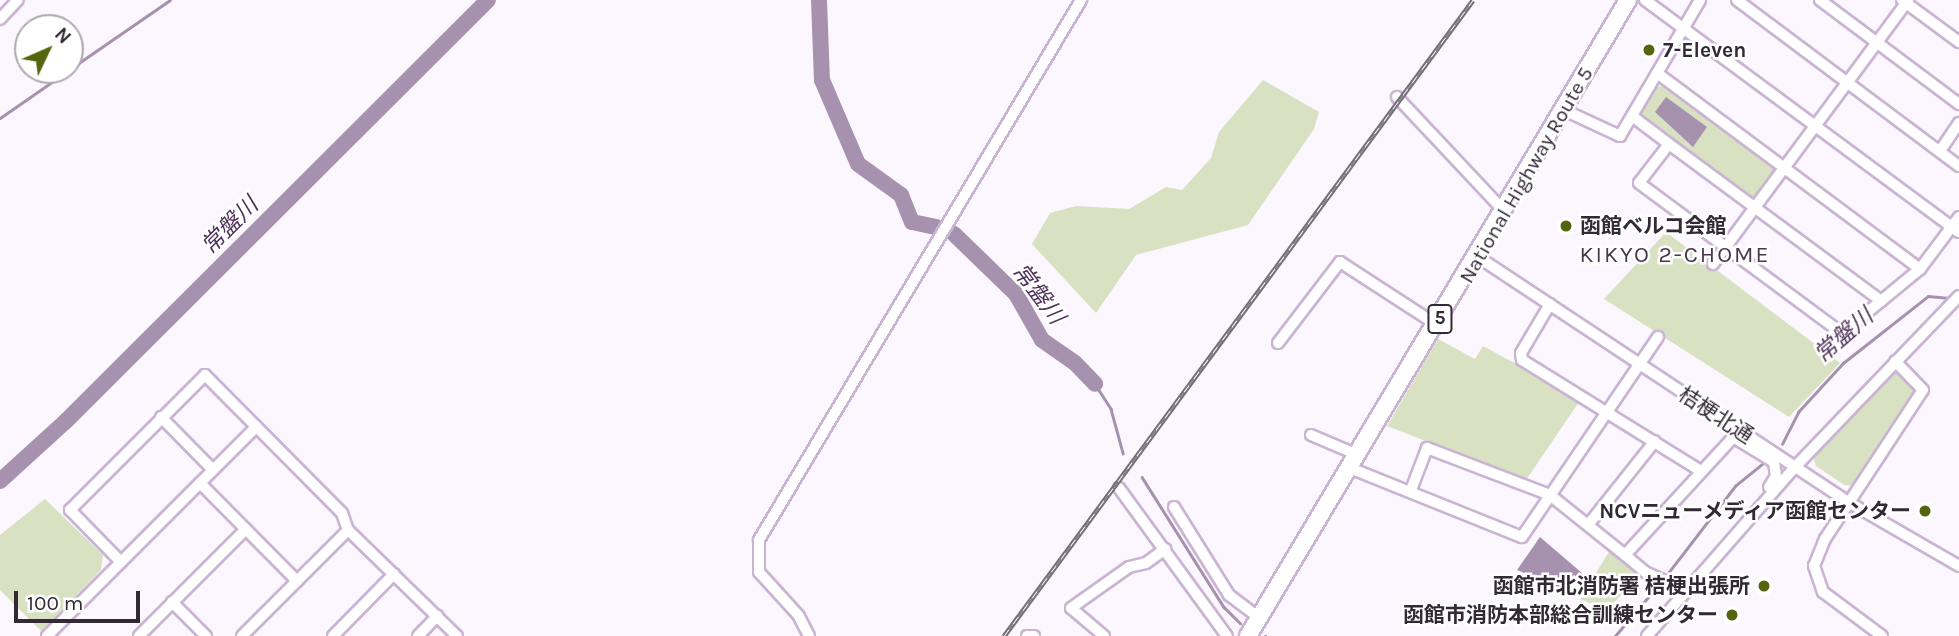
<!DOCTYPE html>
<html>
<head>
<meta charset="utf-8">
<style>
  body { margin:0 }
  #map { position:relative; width:1959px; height:636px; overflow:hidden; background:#fcf7fe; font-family:Karla,"Noto Sans JP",sans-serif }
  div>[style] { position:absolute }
  .green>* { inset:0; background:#d8e1c2 }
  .water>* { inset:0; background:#a691ae }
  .stream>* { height:2.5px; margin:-1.25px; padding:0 1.25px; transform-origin:1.25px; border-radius:1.25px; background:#a691ae }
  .river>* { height:16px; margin:-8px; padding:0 8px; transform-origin:8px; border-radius:8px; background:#a691ae }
  .roads { filter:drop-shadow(2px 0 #cab4d3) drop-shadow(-2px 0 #cab4d3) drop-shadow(0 2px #cab4d3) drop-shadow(0 -2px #cab4d3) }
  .minor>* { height:10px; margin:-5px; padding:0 5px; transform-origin:5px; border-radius:5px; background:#fff }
  .highway>* { height:16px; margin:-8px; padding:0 8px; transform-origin:8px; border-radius:8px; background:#fff }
  .rail>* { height:5px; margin-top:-2.5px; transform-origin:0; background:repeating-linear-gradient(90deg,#fff 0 8px,#756e78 0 16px); box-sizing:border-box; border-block:2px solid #756e78 }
  .dots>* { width:19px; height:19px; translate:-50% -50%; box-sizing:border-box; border:4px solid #fff; border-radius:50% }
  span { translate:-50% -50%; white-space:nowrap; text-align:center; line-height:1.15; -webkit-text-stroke:5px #fff; paint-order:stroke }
  .shield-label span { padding:2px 5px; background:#fff; border:2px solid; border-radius:5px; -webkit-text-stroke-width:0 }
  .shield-label { font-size:19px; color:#322935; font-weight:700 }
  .poi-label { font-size:21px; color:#322935; font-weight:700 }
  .left { translate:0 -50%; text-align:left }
  .right { translate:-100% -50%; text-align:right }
  .street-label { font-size:21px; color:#322935 }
  .water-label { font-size:23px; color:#51325c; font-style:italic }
  .neighbourhood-label { font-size:23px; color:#493750; letter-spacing:2px }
  .north { position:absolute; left:14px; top:14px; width:70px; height:70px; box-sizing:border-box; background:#fff; border:2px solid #ada9ae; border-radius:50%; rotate:46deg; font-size:19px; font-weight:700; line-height:28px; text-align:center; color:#322935 }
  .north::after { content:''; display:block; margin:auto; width:24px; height:32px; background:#54650e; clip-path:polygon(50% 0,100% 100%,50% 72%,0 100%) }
  .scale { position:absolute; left:14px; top:591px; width:126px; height:32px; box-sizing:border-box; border:4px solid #322935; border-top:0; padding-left:9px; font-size:21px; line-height:24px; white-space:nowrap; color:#322935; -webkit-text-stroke:5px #fff; paint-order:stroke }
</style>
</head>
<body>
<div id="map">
  <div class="green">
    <div style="clip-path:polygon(1263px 80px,1319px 112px,1314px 129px,1248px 225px,1136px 255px,1096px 313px,1032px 244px,1050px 213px,1076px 206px,1129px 209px,1166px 187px,1182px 190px,1211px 158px,1219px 132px)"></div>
    <div style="clip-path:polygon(1662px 86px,1774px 167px,1775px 174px,1758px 198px,1751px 199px,1642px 119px,1640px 114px,1656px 87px)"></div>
    <div style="clip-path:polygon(1666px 232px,1840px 363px,1789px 417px,1604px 299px)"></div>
    <div style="clip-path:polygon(1438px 339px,1475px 359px,1483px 346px,1581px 399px,1526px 480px,1387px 426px)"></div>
    <div style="clip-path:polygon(1892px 373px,1900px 373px,1915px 393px,1854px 486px,1844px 485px,1816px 466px,1813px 455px)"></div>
    <div style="clip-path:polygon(45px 499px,103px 555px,101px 570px,41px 631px,0 590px,0 535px)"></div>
    <div style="clip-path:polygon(1610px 550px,1640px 575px,1607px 610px,1580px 599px)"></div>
  </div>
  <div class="water">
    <div style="clip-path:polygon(1666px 97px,1707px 127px,1693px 147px,1655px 112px)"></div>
    <div style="clip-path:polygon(1540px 537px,1582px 573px,1565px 597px,1558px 594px,1561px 588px,1517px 570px)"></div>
  </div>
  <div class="stream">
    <div style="left:70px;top:69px;width:121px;rotate:-34.6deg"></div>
    <div style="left:0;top:118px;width:84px;rotate:-34.8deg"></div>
    <div style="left:1095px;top:384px;width:30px;rotate:57deg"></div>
    <div style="left:1111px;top:409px;width:46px;rotate:74.7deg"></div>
    <div style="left:1782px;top:444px;width:36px;rotate:-63deg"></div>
    <div style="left:1798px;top:412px;width:67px;rotate:-47.4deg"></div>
    <div style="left:1843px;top:363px;width:108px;rotate:-38.2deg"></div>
    <div style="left:1928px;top:296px;width:24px;rotate:5deg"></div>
    <div style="left:1142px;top:477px;width:154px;rotate:57.8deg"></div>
    <div style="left:1224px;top:607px;width:23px;rotate:45deg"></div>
    <div style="left:1665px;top:577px;width:115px;rotate:-52.4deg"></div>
    <div style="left:1735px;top:486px;width:40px;rotate:-39deg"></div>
    <div style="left:1265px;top:636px;width:1px"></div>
    <div style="left:1615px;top:636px;width:71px;rotate:-49.6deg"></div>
  </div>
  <div class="river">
    <div style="left:819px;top:0;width:80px;rotate:87.9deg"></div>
    <div style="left:822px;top:80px;width:91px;rotate:66.8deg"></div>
    <div style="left:858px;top:164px;width:53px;rotate:35.8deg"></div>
    <div style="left:901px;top:195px;width:29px;rotate:68deg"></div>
    <div style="left:912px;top:222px;width:25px;rotate:12deg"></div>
    <div style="left:954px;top:234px;width:86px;rotate:44.1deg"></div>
    <div style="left:1016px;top:294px;width:53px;rotate:60.5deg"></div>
    <div style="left:1042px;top:340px;width:40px;rotate:34.9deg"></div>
    <div style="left:1075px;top:363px;width:29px;rotate:46deg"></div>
    <div style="left:0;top:481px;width:89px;rotate:-42.3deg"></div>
    <div style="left:66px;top:421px;width:596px;rotate:-44.93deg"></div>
  </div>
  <div class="roads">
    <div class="minor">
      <div style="left:1645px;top:0;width:390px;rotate:36.5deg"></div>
      <div style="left:1737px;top:0;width:277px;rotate:36.8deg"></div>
      <div style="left:1820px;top:0;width:174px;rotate:36.8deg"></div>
      <div style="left:1902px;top:0;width:71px;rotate:36.4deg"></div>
      <div style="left:0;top:19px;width:26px;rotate:-47deg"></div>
      <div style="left:1657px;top:73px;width:328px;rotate:36.7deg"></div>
      <div style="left:1397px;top:97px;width:156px;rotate:46.8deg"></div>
      <div style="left:1564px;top:110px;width:62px;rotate:24.9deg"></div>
      <div style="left:1620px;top:136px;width:158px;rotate:-59.5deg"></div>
      <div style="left:1632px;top:116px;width:46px;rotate:37.1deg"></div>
      <div style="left:1669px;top:144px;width:49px;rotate:127.6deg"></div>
      <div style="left:1639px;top:183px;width:252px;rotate:36.5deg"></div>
      <div style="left:1842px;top:333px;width:101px;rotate:-39.4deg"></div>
      <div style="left:1920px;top:269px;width:65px;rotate:-53.1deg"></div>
      <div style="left:1669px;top:144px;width:264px;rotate:36.5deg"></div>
      <div style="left:1940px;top:151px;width:34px;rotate:-56deg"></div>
      <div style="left:1478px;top:257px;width:446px;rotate:33.5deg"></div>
      <div style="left:1850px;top:503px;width:126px;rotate:30deg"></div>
      <div style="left:1713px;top:264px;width:328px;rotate:-53.5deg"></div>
      <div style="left:1550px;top:304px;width:57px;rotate:120.6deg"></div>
      <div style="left:1521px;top:353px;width:7px;rotate:82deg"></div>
      <div style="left:1522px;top:360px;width:211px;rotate:31.8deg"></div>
      <div style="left:1278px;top:343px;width:102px;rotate:-52.6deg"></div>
      <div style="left:1340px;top:262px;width:116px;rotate:33deg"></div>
      <div style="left:161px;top:417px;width:74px;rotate:45.5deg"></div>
      <div style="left:1311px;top:435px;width:51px;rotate:23.1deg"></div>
      <div style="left:1738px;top:440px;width:42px;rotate:31.4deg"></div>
      <div style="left:1774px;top:462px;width:14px;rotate:82deg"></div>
      <div style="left:1776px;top:476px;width:13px;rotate:122deg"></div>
      <div style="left:1350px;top:468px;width:185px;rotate:21.9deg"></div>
      <div style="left:1522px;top:537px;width:242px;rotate:-55.8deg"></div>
      <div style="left:200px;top:483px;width:138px;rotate:45.3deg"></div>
      <div style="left:1119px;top:488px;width:183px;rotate:53.9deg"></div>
      <div style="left:1411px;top:490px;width:45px;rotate:-69.1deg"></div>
      <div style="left:1427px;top:448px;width:132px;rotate:20.9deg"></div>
      <div style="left:1550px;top:495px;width:96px;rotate:38.7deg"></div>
      <div style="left:1625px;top:555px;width:170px;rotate:-47.4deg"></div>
      <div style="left:1174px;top:507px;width:104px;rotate:58deg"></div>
      <div style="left:1229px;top:595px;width:38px;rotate:37deg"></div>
      <div style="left:1588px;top:525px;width:107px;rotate:-51.4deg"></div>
      <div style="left:1625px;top:555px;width:26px;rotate:40deg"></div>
      <div style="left:1645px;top:572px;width:44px;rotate:24.2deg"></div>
      <div style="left:121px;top:562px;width:73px;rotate:-134.4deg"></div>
      <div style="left:70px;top:510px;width:191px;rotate:-45deg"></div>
      <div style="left:205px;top:375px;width:194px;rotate:45.2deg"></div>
      <div style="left:342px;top:513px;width:18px;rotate:71deg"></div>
      <div style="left:348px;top:530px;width:152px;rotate:44.2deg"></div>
      <div style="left:172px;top:602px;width:48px;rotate:45deg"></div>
      <div style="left:47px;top:636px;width:296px;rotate:-45deg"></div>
      <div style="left:139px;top:636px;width:151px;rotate:-45deg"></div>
      <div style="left:242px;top:636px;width:150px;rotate:-45deg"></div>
      <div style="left:333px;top:636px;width:87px;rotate:-45.5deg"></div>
      <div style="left:418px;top:636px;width:28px;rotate:-46deg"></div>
      <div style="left:809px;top:636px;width:22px;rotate:-117deg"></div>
      <div style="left:799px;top:616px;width:59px;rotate:-132.3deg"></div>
      <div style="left:759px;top:572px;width:32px;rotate:-90deg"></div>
      <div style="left:759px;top:540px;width:629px;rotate:-59.19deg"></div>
      <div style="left:1027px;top:636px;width:7px"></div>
      <div style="left:1104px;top:636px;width:43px;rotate:-139.7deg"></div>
      <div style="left:1071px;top:608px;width:71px;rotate:-35.3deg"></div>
      <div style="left:1129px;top:567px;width:17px;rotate:-13deg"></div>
      <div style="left:1146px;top:563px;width:24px;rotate:-36deg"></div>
      <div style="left:1647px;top:636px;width:225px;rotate:-48.8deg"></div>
      <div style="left:1795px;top:467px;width:237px;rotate:-46.2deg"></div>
      <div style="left:1882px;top:636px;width:74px;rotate:-143.3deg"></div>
      <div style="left:1823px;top:592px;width:28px;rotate:-109deg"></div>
      <div style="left:1814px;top:566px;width:29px;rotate:-68deg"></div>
      <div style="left:1825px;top:539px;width:178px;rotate:-56.7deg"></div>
      <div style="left:1923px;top:390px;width:40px;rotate:-134deg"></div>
    </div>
    <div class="highway">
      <div style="left:1248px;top:636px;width:741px;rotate:-59.14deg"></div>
    </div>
  </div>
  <div class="rail">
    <div style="left:1004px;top:636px;width:790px;rotate:-53.59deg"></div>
  </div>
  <div class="dots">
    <div style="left:1649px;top:50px;background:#54650e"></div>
    <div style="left:1566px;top:226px;background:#54650e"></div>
    <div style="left:1925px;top:511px;background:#54650e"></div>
    <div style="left:1764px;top:586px;background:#54650e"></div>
    <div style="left:1732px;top:615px;background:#54650e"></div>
  </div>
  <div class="shield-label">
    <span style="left:1440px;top:319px">5</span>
  </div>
  <div class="poi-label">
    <span class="left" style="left:1663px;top:50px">7-Eleven</span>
    <span class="left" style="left:1580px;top:226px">函館ベルコ会館</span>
    <span class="right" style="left:1911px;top:511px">NCVニューメディア函館センター</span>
    <span class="right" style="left:1750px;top:586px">函館市北消防署 桔梗出張所</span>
    <span class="right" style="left:1718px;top:615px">函館市消防本部総合訓練センター</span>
  </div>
  <div class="street-label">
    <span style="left:1526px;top:175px;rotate:-60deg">National Highway Route 5</span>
    <span style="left:1716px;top:415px;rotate:33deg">桔梗北通</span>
  </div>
  <div class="water-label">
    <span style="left:230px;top:226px;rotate:-45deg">常盤川</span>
    <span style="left:1038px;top:294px;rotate:53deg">常盤川</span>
    <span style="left:1844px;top:336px;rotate:-41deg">常盤川</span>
  </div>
  <div class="neighbourhood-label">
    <span style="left:1675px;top:255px">KIKYO 2-CHOME</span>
  </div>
  <div class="north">N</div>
  <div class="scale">100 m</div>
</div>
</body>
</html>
